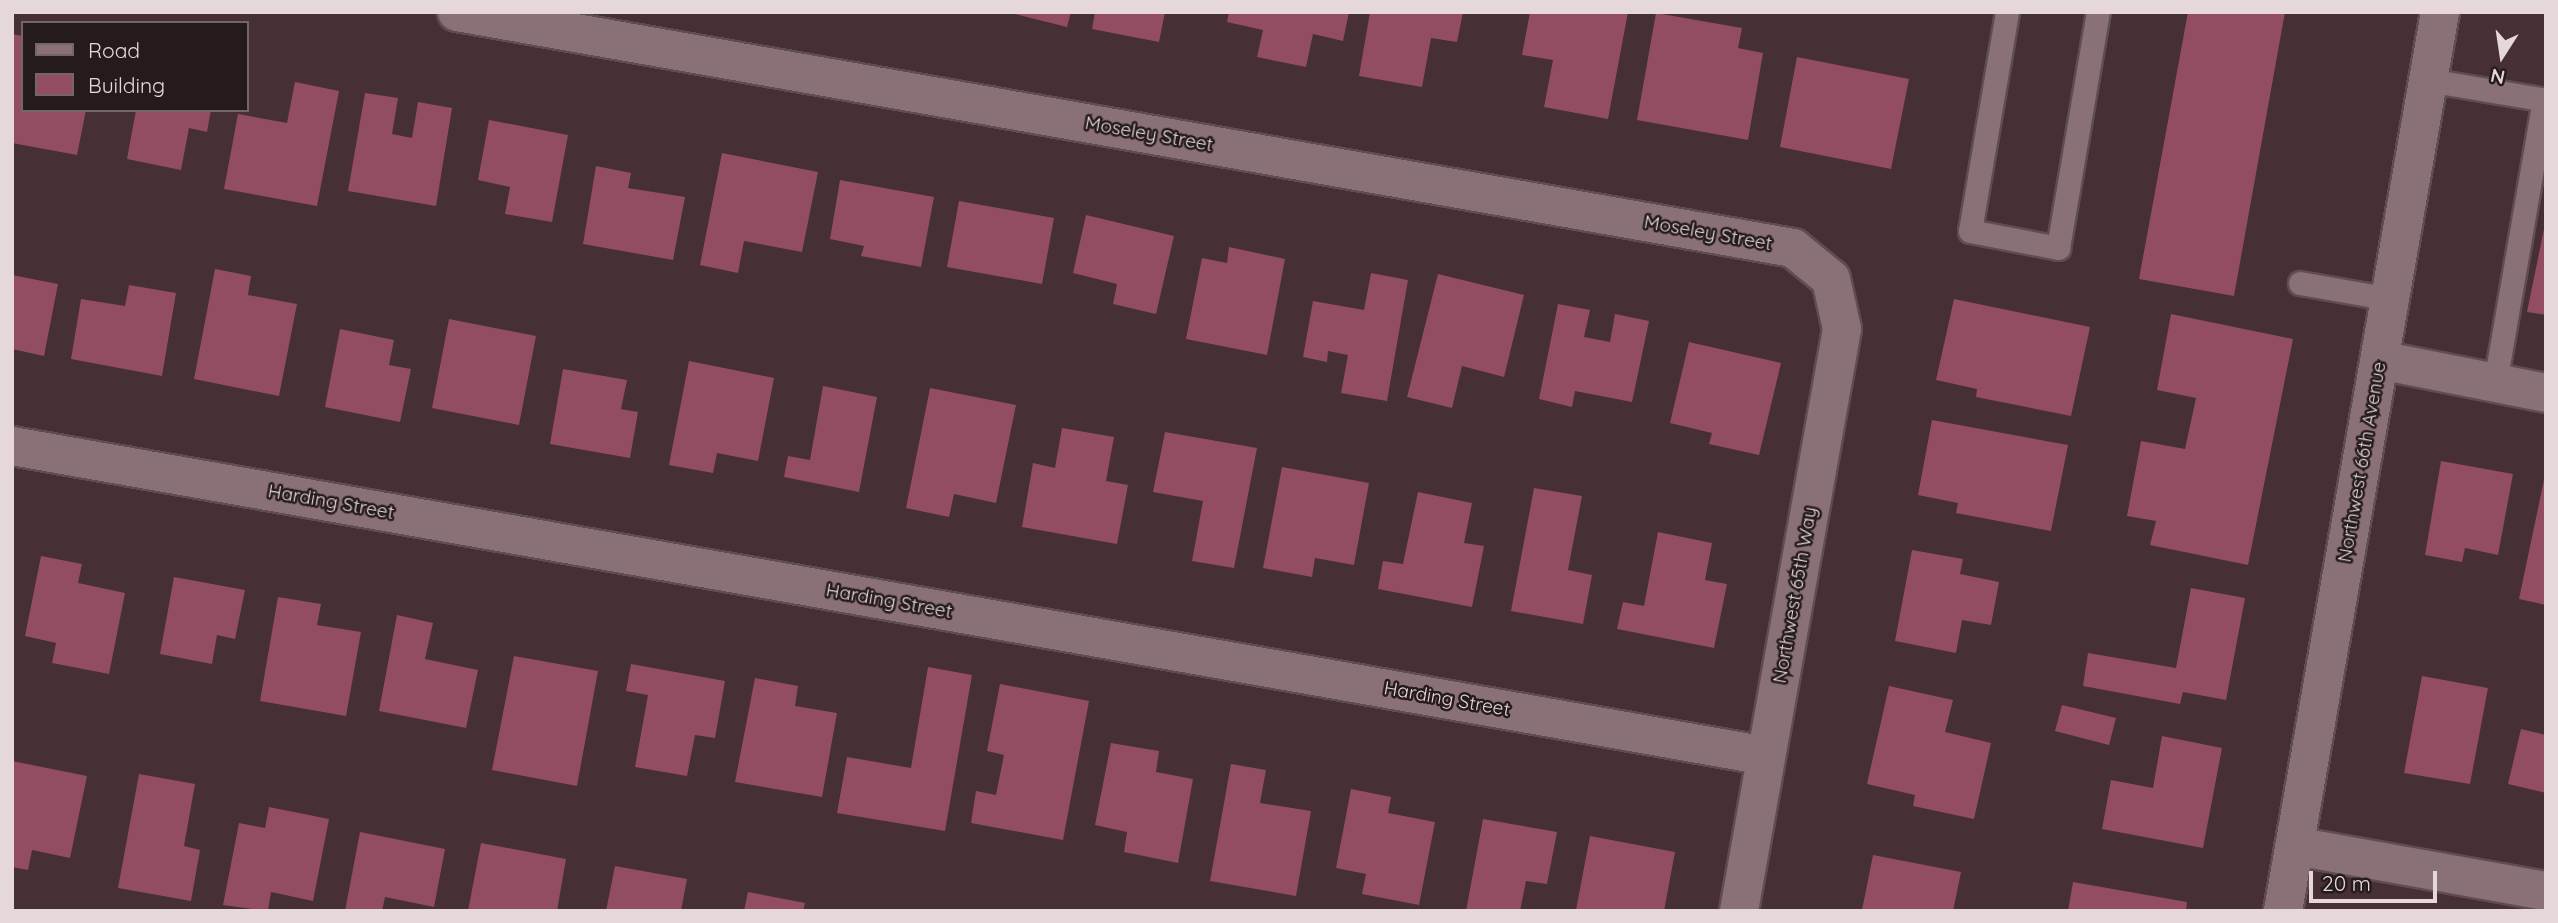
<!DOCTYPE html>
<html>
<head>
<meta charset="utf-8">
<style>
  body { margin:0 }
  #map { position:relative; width:2558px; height:923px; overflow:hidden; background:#462f35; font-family:Quicksand,sans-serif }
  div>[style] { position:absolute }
  .building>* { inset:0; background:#924d63 }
  .roads { filter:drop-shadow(2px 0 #5f4d52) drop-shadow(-2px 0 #5f4d52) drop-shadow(0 2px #5f4d52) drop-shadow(0 -2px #5f4d52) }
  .lane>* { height:23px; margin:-11.5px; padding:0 11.5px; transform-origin:11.5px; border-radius:11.5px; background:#8a7077 }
  .street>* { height:38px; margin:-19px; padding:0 19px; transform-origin:19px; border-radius:19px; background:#8a7077 }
  .secondary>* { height:38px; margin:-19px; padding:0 19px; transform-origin:19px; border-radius:19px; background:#8a7077 }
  span { translate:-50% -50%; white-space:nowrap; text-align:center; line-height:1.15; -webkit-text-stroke:5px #251b1d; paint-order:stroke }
  .street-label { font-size:19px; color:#e6d7da }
  .frame { position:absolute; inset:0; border:14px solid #e6d7da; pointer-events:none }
  .legend { position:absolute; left:21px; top:21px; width:228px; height:91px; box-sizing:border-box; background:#251b1d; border:2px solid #726669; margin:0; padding:9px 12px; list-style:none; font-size:21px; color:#e6d7da }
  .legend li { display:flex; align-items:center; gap:14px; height:35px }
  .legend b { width:35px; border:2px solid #726669 }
  .north { position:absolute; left:2467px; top:21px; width:70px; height:70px; -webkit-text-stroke:5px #251b1d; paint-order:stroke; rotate:192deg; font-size:19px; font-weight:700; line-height:28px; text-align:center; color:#e6d7da }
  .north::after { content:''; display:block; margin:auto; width:24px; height:32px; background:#e6d7da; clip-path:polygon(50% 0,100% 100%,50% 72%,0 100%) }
  .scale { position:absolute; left:2309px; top:871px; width:128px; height:32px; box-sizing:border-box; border:4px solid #e6d7da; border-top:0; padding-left:9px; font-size:21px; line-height:24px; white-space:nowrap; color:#e6d7da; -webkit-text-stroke:5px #251b1d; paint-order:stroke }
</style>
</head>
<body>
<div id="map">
  <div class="building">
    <div style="clip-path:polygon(1007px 12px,1071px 12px,1067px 27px)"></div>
    <div style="clip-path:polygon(1095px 12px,1165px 12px,1159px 42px,1092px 29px)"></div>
    <div style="clip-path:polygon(1229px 12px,1349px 12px,1343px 41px,1313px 34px,1306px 67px,1257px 57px,1263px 30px,1227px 22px)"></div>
    <div style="clip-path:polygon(1370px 12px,1463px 12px,1457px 42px,1431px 38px,1422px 87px,1359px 76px)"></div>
    <div style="clip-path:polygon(1530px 12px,1628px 12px,1608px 119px,1544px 107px,1553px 60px,1522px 55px)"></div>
    <div style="clip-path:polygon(2188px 12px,2285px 12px,2234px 296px,2139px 279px)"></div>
    <div style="clip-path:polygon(1656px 13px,1742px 28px,1738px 48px,1763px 53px,1748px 140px,1637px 120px)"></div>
    <div style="clip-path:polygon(12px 34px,23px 36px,23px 110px,86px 110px,77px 155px,12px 143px)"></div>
    <div style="clip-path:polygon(1797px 57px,1909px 79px,1891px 169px,1780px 147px)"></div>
    <div style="clip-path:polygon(295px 82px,339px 91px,317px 206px,224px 189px,238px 114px,287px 123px)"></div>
    <div style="clip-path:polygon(365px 93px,398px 98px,392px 134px,412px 138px,418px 102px,452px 108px,436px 206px,348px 191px)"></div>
    <div style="clip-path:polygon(136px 110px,211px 110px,207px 132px,189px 128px,181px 170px,127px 159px)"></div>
    <div style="clip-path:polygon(489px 120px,568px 135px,552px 222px,505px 214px,510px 187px,478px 180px)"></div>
    <div style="clip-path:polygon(722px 153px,818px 172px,802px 252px,744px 241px,738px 273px,700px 265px)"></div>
    <div style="clip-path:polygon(596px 166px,631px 173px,628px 188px,685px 197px,673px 260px,583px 244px)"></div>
    <div style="clip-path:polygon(840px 180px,934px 197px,921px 267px,861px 256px,864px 246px,830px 239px)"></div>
    <div style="clip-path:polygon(959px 201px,1054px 218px,1042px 284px,947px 267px)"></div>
    <div style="clip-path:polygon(1086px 215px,1174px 236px,1156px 314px,1113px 304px,1117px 284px,1073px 273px)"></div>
    <div style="clip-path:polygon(2546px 219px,2546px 315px,2527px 312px)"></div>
    <div style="clip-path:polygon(1229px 247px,1285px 259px,1267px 355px,1186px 339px,1202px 258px,1227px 263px)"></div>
    <div style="clip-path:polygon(215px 269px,251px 276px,248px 295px,297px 304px,279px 396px,194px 379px)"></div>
    <div style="clip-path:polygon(1371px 273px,1408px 280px,1387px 401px,1341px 393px,1348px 355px,1328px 351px,1327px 362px,1303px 357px,1313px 301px,1364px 310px)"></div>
    <div style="clip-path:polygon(1438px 274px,1524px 295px,1504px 377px,1462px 366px,1452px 408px,1407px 397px)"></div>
    <div style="clip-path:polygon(12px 275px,58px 284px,44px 356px,12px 349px)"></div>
    <div style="clip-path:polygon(129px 285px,176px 293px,162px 376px,71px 359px,81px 299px,125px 306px)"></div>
    <div style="clip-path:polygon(1954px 299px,2090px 327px,2071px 416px,1976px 397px,1977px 389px,1936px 380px)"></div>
    <div style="clip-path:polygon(1558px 304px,1590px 310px,1584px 337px,1610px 342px,1615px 314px,1649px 321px,1632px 402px,1575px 391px,1572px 407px,1539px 399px)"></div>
    <div style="clip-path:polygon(2171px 314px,2293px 339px,2248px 565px,2150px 545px,2156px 521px,2127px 516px,2141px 441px,2185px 449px,2196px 398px,2157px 390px)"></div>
    <div style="clip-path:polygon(449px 319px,536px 336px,519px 425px,432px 408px)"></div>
    <div style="clip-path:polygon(340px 329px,394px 340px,389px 365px,411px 369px,400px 422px,325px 407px)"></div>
    <div style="clip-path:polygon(1689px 342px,1781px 363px,1759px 455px,1709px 444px,1712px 433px,1670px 423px)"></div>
    <div style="clip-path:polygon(689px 361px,774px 378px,758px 461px,717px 453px,713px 473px,669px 465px)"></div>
    <div style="clip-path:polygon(563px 369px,627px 380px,621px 409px,638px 412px,630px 458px,550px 444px)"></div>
    <div style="clip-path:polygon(823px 386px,877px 397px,859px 492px,784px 477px,788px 456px,810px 460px)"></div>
    <div style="clip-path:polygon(930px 388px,1016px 405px,996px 503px,954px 494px,949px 517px,906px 508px)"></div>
    <div style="clip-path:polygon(1932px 420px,2068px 445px,2051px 531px,1956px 513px,1958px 503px,1918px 495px)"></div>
    <div style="clip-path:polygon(1062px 428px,1114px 437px,1106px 481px,1128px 485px,1117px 544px,1022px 527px,1033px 463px,1055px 468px)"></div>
    <div style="clip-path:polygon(1165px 432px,1257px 448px,1234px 568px,1192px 561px,1203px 501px,1153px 492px)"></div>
    <div style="clip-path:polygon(2441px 461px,2513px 474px,2498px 555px,2465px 548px,2462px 562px,2425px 555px)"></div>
    <div style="clip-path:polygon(1282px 467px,1369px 483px,1354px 565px,1315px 558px,1312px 577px,1263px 568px)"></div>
    <div style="clip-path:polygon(2545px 475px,2546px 475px,2546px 605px,2519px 599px)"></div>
    <div style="clip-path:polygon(1534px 488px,1582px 496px,1568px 570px,1592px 575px,1583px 624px,1511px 611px)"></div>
    <div style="clip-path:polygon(1418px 492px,1472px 503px,1464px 543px,1484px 546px,1472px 607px,1378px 589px,1383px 561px,1403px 564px)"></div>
    <div style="clip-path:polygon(1658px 532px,1712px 543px,1705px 580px,1727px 584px,1714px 648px,1617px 629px,1623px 602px,1644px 606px)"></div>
    <div style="clip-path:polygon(1912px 550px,1963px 559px,1960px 574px,1999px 582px,1991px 625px,1962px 620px,1956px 653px,1895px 641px)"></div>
    <div style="clip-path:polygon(41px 556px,82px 564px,78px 583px,125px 593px,109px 674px,52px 663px,56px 643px,25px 636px)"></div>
    <div style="clip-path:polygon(174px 577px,245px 590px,235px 639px,217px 635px,212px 664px,160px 654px)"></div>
    <div style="clip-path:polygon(2191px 588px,2245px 598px,2226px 700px,2183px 692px,2180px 704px,2083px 686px,2088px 653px,2176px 668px)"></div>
    <div style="clip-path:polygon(278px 597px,321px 604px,317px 625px,361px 632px,346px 716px,260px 701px)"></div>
    <div style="clip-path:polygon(397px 615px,433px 623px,425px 659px,478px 670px,466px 728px,379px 711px)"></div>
    <div style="clip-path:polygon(514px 656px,598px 671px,577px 786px,492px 770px)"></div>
    <div style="clip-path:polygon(631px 664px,725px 681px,715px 738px,695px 735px,687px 776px,635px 767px,648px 695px,626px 691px)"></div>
    <div style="clip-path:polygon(928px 667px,972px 675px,945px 831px,837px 813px,847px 757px,911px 768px)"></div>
    <div style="clip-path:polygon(2422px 676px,2488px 688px,2470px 784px,2404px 773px)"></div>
    <div style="clip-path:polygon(755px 678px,798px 686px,795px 706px,837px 713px,822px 797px,735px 782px)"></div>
    <div style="clip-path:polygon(1000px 684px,1089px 701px,1063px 840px,971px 823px,976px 791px,996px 795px,1004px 755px,987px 751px)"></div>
    <div style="clip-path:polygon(1889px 686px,1953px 700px,1945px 732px,1991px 743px,1974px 819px,1913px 806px,1915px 795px,1867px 784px)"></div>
    <div style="clip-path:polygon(2062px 705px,2116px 718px,2109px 745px,2055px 731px)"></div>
    <div style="clip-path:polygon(2521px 729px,2546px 735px,2546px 793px,2508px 784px)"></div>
    <div style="clip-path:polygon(2162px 736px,2222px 748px,2203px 848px,2102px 829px,2111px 780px,2153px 788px)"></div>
    <div style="clip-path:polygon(1111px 743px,1159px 751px,1156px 772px,1193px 779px,1178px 863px,1124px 852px,1127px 832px,1095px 825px)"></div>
    <div style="clip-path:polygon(12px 761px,87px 776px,70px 858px,32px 850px,28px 870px,12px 867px)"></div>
    <div style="clip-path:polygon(1231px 764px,1266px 770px,1260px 803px,1311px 811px,1296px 896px,1210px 881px)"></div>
    <div style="clip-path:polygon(139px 774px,195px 784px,184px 846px,200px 850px,191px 901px,118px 888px)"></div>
    <div style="clip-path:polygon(1351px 789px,1391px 797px,1388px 813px,1435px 822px,1419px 905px,1362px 894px,1366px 874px,1336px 868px)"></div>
    <div style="clip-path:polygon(269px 807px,329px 819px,313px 901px,271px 892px,268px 911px,223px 905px,239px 823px,265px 828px)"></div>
    <div style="clip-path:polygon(1483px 819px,1557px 832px,1547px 884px,1526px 881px,1520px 911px,1466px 911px)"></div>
    <div style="clip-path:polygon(360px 832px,445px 849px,434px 907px,385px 897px,382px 911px,345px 911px)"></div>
    <div style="clip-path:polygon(1590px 836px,1675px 852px,1664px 911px,1576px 910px)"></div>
    <div style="clip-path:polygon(481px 843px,566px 859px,557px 911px,468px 911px)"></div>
    <div style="clip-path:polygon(1873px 855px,1961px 872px,1953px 911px,1844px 911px,1862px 910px)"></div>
    <div style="clip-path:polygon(615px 866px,687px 879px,681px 911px,606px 911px)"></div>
    <div style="clip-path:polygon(2073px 882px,2187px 902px,2186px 911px,2068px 911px)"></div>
    <div style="clip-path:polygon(748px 892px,805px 903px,803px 911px,744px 911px)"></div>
  </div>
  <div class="roads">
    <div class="lane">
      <div style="left:2007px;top:12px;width:222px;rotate:99.6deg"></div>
      <div style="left:1970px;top:231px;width:90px;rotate:10.9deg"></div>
      <div style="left:2058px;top:248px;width:239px;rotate:-80.4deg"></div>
      <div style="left:2428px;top:80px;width:120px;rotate:9.6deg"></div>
      <div style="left:2300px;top:283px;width:92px;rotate:10deg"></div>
      <div style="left:2495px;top:383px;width:287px;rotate:-80.2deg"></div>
    </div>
    <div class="street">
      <div style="left:457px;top:12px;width:1357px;rotate:10.02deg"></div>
      <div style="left:1793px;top:248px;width:49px;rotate:39.2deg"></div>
      <div style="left:1831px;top:279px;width:51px;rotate:77.6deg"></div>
      <div style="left:1842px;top:329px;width:591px;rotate:100.04deg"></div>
      <div style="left:2380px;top:360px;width:169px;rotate:11.2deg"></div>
      <div style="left:12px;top:446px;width:1781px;rotate:10.02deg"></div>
      <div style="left:2295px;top:846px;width:255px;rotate:10.2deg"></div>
    </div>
    <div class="secondary">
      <div style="left:2283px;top:911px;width:913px;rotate:-80.09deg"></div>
    </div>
  </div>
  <div class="street-label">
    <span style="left:1149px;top:134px;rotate:10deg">Moseley Street</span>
    <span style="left:1708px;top:233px;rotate:10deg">Moseley Street</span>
    <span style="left:2362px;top:462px;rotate:-80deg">Northwest 66th Avenue</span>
    <span style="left:331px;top:502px;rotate:10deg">Harding Street</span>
    <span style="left:1795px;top:595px;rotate:-80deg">Northwest 65th Way</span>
    <span style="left:889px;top:601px;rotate:10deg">Harding Street</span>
    <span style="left:1447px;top:699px;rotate:10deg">Harding Street</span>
  </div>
  <div class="frame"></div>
  <ul class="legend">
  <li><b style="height:9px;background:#8a7077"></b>Road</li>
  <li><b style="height:19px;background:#924d63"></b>Building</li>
  </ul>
  <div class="north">N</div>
  <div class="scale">20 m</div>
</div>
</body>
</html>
